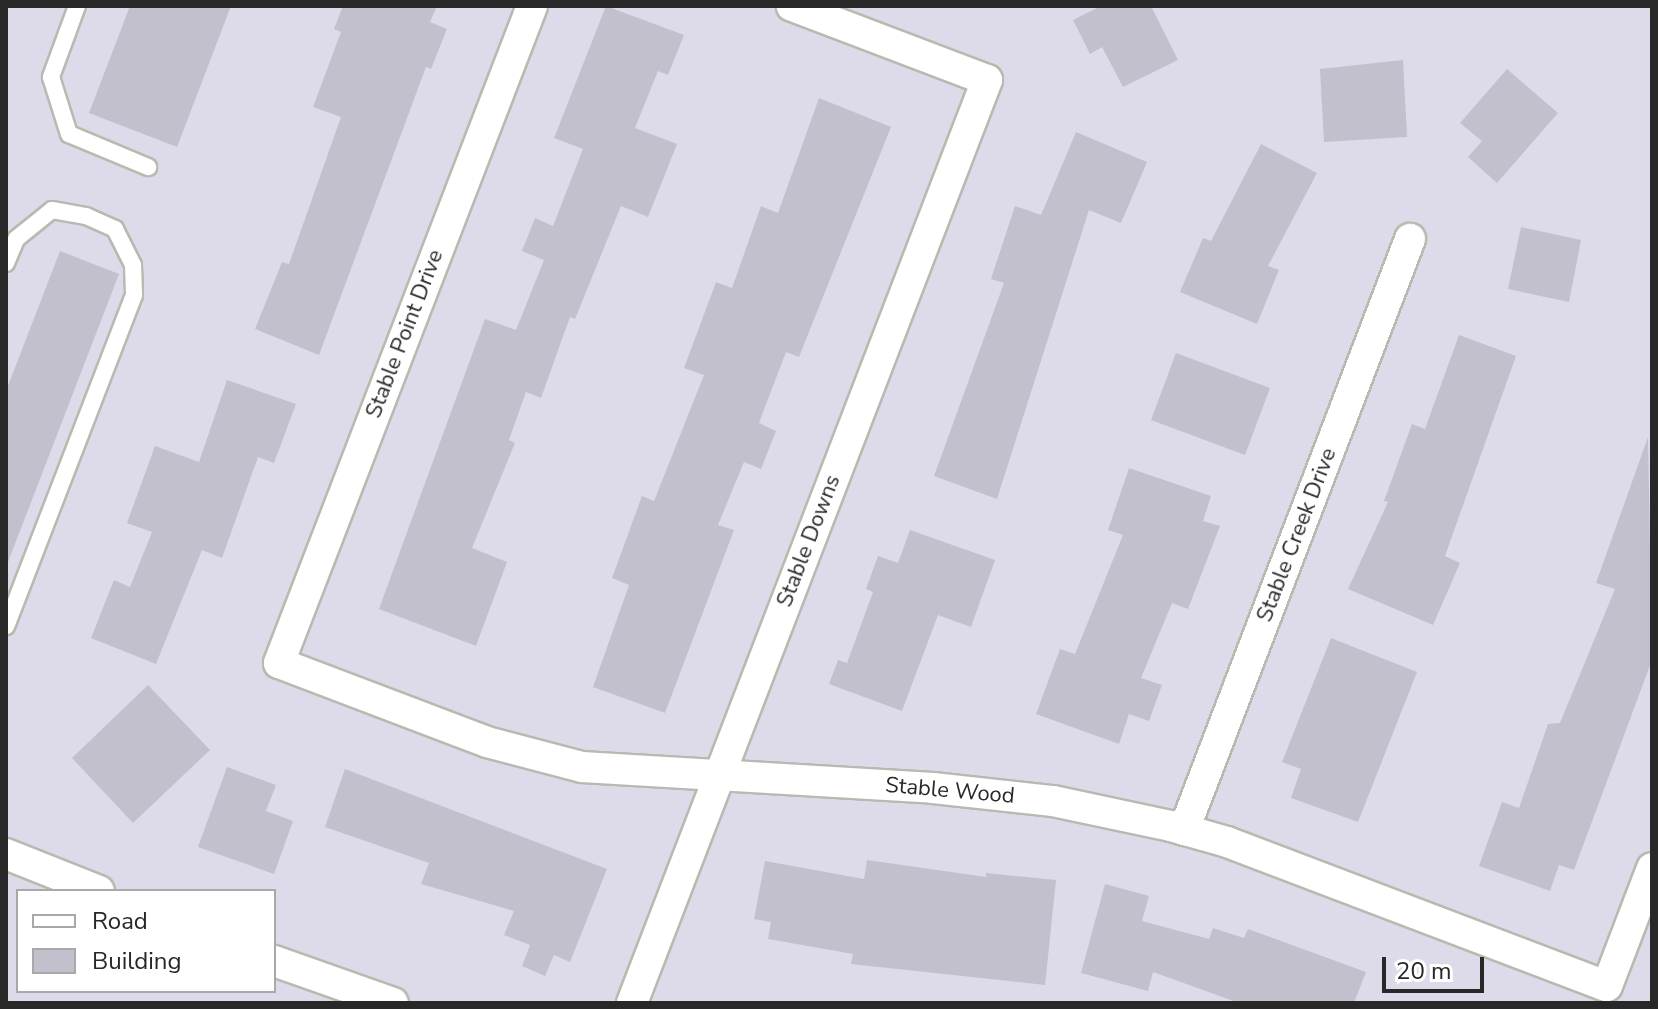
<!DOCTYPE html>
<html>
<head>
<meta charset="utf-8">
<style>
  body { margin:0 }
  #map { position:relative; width:1658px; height:1009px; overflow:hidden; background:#dddbea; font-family:"Nunito Sans",sans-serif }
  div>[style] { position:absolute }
  .building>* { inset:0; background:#c2c0cc }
  .roads { filter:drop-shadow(2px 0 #b6bbaf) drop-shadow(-2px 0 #b6bbaf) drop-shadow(0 2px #b6bbaf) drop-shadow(0 -2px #b6bbaf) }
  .service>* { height:16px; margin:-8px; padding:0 8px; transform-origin:8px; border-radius:8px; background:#fff }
  .minor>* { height:30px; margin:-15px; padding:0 15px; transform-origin:15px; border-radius:15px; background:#fff }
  span { translate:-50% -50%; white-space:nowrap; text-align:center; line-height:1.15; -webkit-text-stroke:7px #fff; paint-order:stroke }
  .street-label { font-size:22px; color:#282828 }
  .frame { position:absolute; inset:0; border:8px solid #282828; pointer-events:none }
  .legend { position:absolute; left:16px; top:889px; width:260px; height:104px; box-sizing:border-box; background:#fff; border:2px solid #a9a9a9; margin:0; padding:10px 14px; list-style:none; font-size:24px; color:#282828 }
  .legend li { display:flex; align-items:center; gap:16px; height:40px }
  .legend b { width:40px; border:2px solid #a9a9a9 }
  .scale { position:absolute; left:1382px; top:957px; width:102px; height:36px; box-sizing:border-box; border:4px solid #282828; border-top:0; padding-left:10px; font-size:24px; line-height:28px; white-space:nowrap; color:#282828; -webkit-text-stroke:6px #fff; paint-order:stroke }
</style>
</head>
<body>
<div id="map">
  <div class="building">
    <div style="clip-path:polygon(130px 6px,231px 6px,177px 147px,89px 113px)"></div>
    <div style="clip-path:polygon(343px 6px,437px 6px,430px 22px,447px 29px,431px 69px,426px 67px,319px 355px,255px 329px,282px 262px,289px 264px,341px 117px,313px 107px,341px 32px,334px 29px)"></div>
    <div style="clip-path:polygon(606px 6px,684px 35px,668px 75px,658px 71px,635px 128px,677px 144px,648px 217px,621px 206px,575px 319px,570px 317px,541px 398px,526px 392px,509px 440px,515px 443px,472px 548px,507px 562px,476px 646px,379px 609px,485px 319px,516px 330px,544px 260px,522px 251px,535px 218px,553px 226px,583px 149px,554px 138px)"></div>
    <div style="clip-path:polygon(1101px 6px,1151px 6px,1178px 60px,1123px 87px,1102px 47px,1090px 54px,1073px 20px)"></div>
    <div style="clip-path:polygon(1403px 60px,1407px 137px,1324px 142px,1320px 69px)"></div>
    <div style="clip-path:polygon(1507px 69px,1558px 113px,1497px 183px,1468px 157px,1482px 141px,1460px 123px)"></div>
    <div style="clip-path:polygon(819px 98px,891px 127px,799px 357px,786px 352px,759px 423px,776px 431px,761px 469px,744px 462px,718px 525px,734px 530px,665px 713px,593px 687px,629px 585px,612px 578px,642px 496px,654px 501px,704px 375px,684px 368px,716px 282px,732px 288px,761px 206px,778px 213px)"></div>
    <div style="clip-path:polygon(1076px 132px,1147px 162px,1121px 223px,1089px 210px,997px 499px,934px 476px,1004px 283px,991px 279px,1015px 206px,1041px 215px)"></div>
    <div style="clip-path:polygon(1261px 144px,1317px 173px,1268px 266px,1279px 270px,1257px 324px,1180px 292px,1203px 238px,1211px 241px)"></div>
    <div style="clip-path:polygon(1521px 227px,1581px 240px,1569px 302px,1508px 289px)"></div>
    <div style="clip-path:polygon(60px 251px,119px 274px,8px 562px,6px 391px)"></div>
    <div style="clip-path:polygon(1459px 335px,1516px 356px,1445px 556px,1460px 563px,1433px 625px,1348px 589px,1388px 502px,1384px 501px,1412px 424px,1425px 429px)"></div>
    <div style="clip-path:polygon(1176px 353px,1270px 388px,1245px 455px,1151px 420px)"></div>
    <div style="clip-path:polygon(227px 380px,296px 404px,274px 463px,258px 457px,222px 558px,202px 550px,156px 664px,91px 638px,114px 580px,130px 587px,152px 532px,127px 523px,155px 446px,199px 462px)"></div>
    <div style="clip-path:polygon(1648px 437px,1652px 660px,1574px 870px,1559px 865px,1550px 891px,1479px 866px,1502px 802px,1519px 808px,1548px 724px,1560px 723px,1615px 589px,1596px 583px)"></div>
    <div style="clip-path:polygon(1129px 468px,1211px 496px,1203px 521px,1220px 526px,1188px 609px,1172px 603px,1141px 678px,1162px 685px,1149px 721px,1129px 714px,1119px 744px,1036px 714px,1060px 649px,1075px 654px,1123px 535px,1108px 530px)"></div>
    <div style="clip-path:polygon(910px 530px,995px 560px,971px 627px,938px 615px,902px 711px,829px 684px,838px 660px,847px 663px,873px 592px,866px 589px,878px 556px,898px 563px)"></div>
    <div style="clip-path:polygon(1331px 638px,1417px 672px,1358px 822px,1291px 798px,1301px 769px,1282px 762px)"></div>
    <div style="clip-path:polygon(148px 685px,210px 750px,133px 823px,72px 758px)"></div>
    <div style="clip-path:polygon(227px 767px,276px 785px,266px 811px,293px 821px,274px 874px,198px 847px)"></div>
    <div style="clip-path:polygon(345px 769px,607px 869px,570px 962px,554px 955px,545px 976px,522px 966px,530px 945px,504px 935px,514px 911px,421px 884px,429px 863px,325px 827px)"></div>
    <div style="clip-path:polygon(867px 860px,986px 877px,986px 873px,1056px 880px,1045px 985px,851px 964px,853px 954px,768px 939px,771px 922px,754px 919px,765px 861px,864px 879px)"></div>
    <div style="clip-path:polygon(1105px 884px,1149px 896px,1142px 921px,1209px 939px,1213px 928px,1244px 938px,1248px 929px,1366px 972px,1354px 1003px,1239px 1003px,1153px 972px,1148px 991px,1081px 973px)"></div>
  </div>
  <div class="roads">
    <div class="service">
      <div style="left:77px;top:6px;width:76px;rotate:110.1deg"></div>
      <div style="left:51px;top:77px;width:60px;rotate:72.5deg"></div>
      <div style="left:69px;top:134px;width:86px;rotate:22.7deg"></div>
      <div style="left:6px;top:263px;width:26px;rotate:-67deg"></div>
      <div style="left:16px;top:239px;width:46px;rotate:-38.9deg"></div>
      <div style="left:52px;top:210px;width:35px;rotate:10deg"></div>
      <div style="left:86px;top:216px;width:32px;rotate:24deg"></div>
      <div style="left:115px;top:229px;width:40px;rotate:63.4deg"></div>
      <div style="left:133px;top:265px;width:30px;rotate:88deg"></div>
      <div style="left:134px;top:295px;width:355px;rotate:111.1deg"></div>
    </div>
    <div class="minor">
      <div style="left:532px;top:6px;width:704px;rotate:111.06deg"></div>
      <div style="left:279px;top:663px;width:222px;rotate:20.8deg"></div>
      <div style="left:487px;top:742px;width:98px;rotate:14.7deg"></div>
      <div style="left:582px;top:767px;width:352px;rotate:3.4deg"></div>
      <div style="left:933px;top:788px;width:121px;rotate:6.2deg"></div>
      <div style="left:1053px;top:801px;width:121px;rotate:12deg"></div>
      <div style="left:1171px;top:826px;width:58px;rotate:15.9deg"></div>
      <div style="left:1227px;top:842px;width:406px;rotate:20.8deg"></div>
      <div style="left:1607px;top:986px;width:126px;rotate:-69.1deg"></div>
      <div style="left:1184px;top:830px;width:633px;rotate:-69.07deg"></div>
      <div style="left:6px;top:854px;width:100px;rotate:21.7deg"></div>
      <div style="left:274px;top:961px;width:126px;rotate:19.4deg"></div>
      <div style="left:632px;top:1003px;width:989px;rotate:-68.96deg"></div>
      <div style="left:987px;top:80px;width:209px;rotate:-159.2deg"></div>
    </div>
  </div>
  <div class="street-label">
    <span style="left:405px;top:334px;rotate:-69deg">Stable Point Drive</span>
    <span style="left:1297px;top:535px;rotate:-69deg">Stable Creek Drive</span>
    <span style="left:809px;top:541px;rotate:-69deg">Stable Downs</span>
    <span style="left:950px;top:791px;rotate:5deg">Stable Wood</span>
  </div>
  <div class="frame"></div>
  <ul class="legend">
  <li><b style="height:10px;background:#fff"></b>Road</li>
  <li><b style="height:22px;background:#c2c0cc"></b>Building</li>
  </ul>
  <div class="scale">20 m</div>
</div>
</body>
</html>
